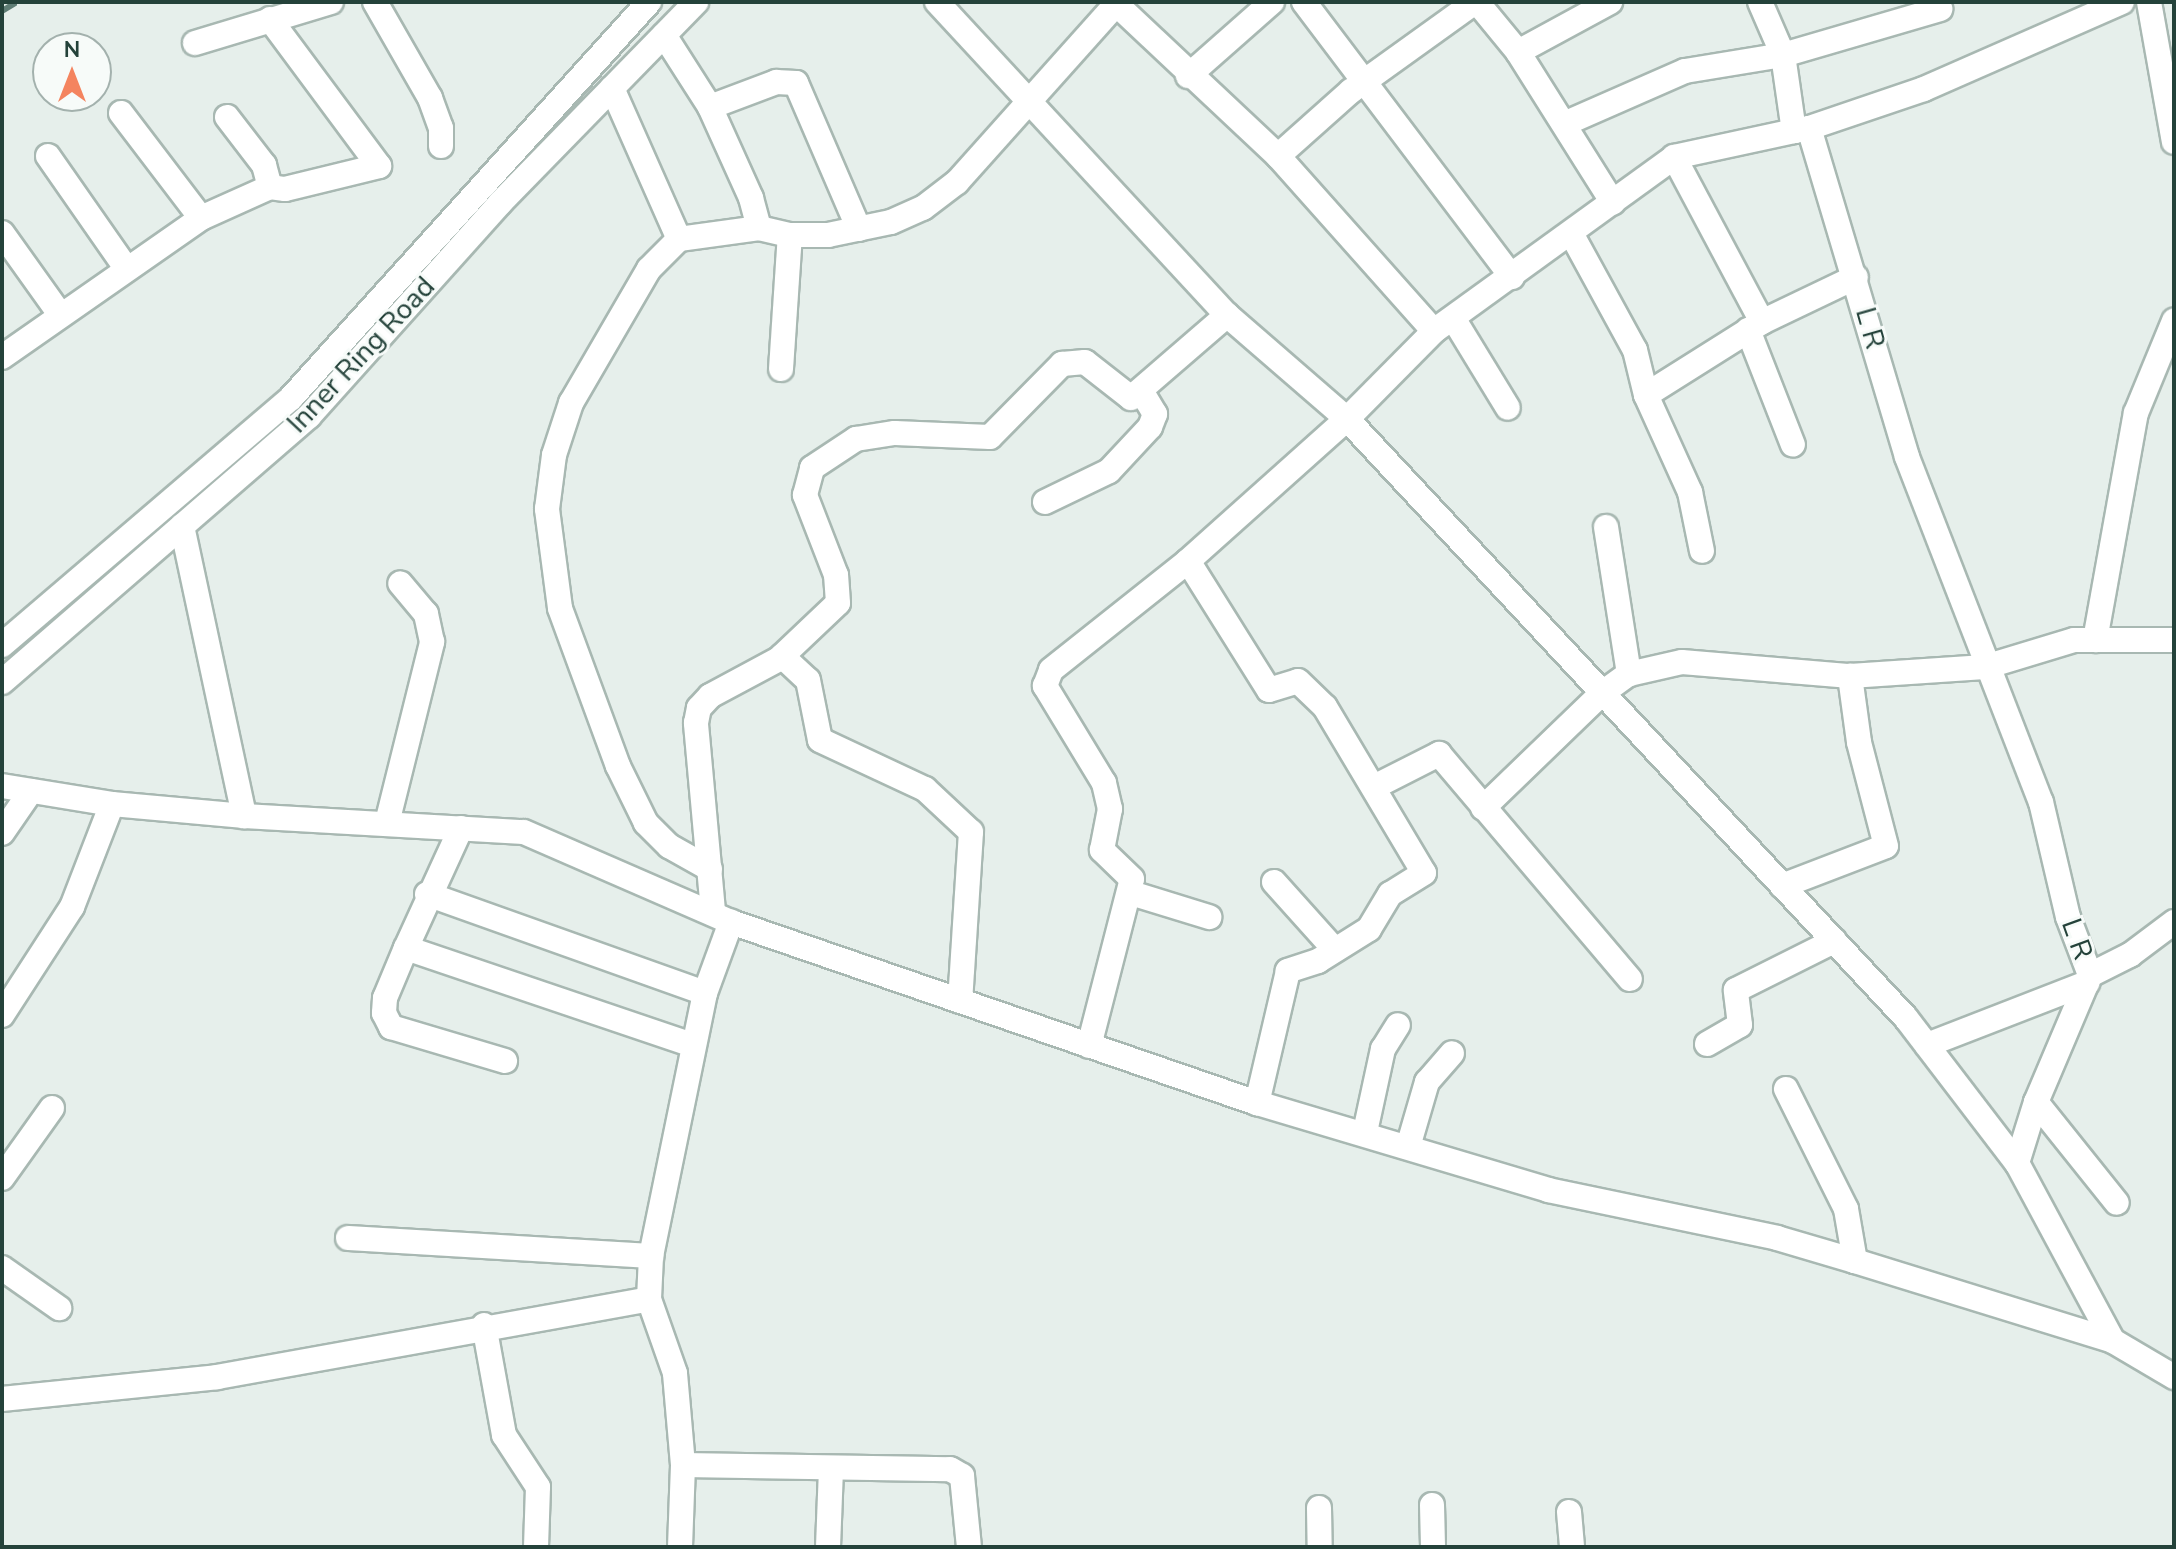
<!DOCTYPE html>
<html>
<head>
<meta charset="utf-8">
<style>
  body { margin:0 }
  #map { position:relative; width:2176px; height:1549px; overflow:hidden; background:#e6efeb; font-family:"Nunito Sans",sans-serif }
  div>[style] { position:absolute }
  .roads { filter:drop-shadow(2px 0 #a8b8b2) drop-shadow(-2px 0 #a8b8b2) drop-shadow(0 2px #a8b8b2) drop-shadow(0 -2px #a8b8b2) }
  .minor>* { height:24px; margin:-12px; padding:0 12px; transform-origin:12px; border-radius:12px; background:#fff }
  .tertiary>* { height:24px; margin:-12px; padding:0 12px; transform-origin:12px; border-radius:12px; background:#fff }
  .secondary>* { height:24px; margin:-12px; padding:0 12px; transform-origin:12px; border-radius:12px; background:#fff }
  .rail>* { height:6px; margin-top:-3px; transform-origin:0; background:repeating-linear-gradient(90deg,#5f7d75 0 16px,transparent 0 24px) }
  span { translate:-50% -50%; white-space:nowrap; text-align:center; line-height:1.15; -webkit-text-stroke:6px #f7fbf9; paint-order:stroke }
  .street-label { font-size:28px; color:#24423a }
  .frame { position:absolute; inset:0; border:4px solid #24423a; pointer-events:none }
  .north { position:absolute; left:32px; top:32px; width:80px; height:80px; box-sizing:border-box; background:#f7fbf9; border:2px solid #a3b1ad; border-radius:50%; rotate:0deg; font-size:22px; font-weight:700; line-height:32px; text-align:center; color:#24423a }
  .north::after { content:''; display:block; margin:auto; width:28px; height:36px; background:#f4845f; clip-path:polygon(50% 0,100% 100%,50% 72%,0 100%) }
</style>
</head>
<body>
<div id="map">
  <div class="roads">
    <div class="minor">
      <div style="left:375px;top:2px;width:111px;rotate:60.2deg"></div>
      <div style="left:430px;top:98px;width:32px;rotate:70deg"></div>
      <div style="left:441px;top:128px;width:18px;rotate:90deg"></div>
      <div style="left:1114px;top:2px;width:225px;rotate:43.2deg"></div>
      <div style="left:1278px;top:156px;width:234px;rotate:48.3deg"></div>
      <div style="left:1304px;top:2px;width:345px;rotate:52.9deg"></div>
      <div style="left:1477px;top:2px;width:65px;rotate:50.6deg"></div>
      <div style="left:1518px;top:52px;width:178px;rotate:57.8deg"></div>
      <div style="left:1760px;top:2px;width:58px;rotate:66.5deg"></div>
      <div style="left:1783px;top:55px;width:77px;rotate:81.8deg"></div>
      <div style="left:1794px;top:131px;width:15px;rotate:-11deg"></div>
      <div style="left:1809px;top:128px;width:343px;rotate:73.4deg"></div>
      <div style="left:1907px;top:457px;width:370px;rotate:68.8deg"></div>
      <div style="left:2041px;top:802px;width:118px;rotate:76.8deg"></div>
      <div style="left:2068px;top:917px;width:62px;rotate:69.2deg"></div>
      <div style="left:2090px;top:975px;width:138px;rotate:113deg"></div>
      <div style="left:2036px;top:1102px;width:64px;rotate:107.3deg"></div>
      <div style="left:2149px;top:2px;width:142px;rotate:79.9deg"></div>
      <div style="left:664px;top:35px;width:85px;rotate:57.4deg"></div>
      <div style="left:710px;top:107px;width:100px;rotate:65.7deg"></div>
      <div style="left:751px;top:198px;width:31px;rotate:75deg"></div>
      <div style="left:195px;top:43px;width:142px;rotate:-16.8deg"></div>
      <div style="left:1518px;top:52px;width:105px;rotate:-28.5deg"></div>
      <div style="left:1188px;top:76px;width:112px;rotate:-41.4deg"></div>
      <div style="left:612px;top:88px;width:165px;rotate:66.1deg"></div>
      <div style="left:710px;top:107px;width:71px;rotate:-20.7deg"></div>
      <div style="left:776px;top:82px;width:20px;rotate:3deg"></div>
      <div style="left:796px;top:83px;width:159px;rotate:66.7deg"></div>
      <div style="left:121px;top:113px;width:132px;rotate:52.7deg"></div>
      <div style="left:227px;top:117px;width:61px;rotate:52.4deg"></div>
      <div style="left:264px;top:165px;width:23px;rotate:75deg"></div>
      <div style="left:1564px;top:124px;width:132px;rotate:-23.7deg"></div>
      <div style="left:1685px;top:71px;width:99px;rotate:-9.3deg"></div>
      <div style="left:1783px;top:55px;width:164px;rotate:-16.3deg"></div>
      <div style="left:1809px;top:128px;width:121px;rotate:-18.7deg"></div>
      <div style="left:1924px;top:89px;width:216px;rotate:-23.7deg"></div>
      <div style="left:48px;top:156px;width:136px;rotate:55.1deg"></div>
      <div style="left:1278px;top:156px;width:98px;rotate:-41.7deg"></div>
      <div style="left:1351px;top:91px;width:153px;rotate:-35.7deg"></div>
      <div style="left:1674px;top:157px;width:187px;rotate:61.9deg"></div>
      <div style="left:2px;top:233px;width:98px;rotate:54.5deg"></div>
      <div style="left:1572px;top:235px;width:131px;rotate:61.3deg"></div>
      <div style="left:1635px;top:350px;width:46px;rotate:76.3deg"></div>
      <div style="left:1646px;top:395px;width:107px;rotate:65.6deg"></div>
      <div style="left:1690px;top:492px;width:60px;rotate:78.5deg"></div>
      <div style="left:1453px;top:318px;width:105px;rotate:58.6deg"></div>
      <div style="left:1748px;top:330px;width:123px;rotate:68.6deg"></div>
      <div style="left:2px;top:357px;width:243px;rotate:-34.9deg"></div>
      <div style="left:201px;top:218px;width:76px;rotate:-24.2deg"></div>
      <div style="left:270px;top:187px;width:15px;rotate:8deg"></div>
      <div style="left:285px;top:189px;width:97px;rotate:-13.7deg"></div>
      <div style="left:379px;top:166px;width:183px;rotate:-126.6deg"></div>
      <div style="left:781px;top:369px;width:134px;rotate:-86.2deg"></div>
      <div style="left:1646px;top:395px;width:137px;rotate:-32.2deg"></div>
      <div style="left:1762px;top:322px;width:104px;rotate:-25.6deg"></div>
      <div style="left:1045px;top:502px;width:71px;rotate:-25.8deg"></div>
      <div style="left:1109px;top:471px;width:60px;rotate:-47deg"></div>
      <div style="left:1150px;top:427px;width:14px;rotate:-69deg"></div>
      <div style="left:1155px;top:414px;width:26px;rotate:-121deg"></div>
      <div style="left:182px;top:526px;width:297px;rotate:77.9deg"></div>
      <div style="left:1606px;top:527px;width:149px;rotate:81.1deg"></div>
      <div style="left:1188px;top:561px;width:152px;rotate:57.9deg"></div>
      <div style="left:1269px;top:690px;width:30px;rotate:-17deg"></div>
      <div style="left:1298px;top:681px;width:37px;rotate:44deg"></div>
      <div style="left:1325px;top:707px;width:193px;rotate:59.2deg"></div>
      <div style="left:1424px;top:873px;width:40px;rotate:148deg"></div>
      <div style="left:1390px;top:894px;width:41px;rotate:121deg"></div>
      <div style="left:1369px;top:929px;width:60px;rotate:147.9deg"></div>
      <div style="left:1318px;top:961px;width:32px;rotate:162deg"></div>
      <div style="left:1288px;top:971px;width:136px;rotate:103.2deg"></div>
      <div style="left:2095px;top:640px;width:231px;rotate:-79.8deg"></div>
      <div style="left:2136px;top:413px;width:100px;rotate:-67.6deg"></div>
      <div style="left:782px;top:656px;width:35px;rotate:43deg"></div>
      <div style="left:808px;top:680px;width:61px;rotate:78.7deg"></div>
      <div style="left:820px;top:740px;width:116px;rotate:25deg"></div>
      <div style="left:925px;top:789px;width:63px;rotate:43.1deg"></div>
      <div style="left:971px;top:832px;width:169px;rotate:93.7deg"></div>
      <div style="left:1376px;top:786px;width:71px;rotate:-26.9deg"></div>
      <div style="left:1439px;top:754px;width:295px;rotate:49.7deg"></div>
      <div style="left:1483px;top:808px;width:164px;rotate:-44deg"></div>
      <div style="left:1601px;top:694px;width:34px;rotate:-36deg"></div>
      <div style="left:1629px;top:674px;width:54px;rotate:-12.8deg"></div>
      <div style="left:1682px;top:662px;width:169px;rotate:4.8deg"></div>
      <div style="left:1850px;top:676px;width:135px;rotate:-3.8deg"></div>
      <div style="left:1985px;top:667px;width:93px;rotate:-16.9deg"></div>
      <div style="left:2074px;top:640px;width:100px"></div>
      <div style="left:387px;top:823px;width:187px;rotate:-76deg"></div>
      <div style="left:432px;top:642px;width:29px;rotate:-102deg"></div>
      <div style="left:426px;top:614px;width:40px;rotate:-130deg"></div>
      <div style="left:461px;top:828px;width:132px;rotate:114.6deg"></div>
      <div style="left:406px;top:948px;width:303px;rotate:18.7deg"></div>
      <div style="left:2px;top:833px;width:51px;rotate:-55.4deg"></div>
      <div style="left:710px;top:869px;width:47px;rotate:-150.7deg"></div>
      <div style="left:669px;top:846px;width:33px;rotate:-135deg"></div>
      <div style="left:646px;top:823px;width:64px;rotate:-116.2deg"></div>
      <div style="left:618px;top:766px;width:168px;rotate:-110.2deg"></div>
      <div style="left:560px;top:608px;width:100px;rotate:-97.5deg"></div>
      <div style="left:547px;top:509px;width:54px;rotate:-82.6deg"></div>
      <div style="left:554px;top:455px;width:55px;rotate:-71.9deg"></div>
      <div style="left:571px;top:403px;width:155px;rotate:-59.8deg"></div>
      <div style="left:649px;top:269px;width:42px;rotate:-45deg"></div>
      <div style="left:679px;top:239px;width:81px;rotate:-7.8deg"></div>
      <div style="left:759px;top:228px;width:32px;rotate:13deg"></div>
      <div style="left:790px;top:235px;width:38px"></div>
      <div style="left:828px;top:235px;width:64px;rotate:-11.7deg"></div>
      <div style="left:891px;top:222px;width:35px;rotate:-24deg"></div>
      <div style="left:923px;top:208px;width:43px;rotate:-37.4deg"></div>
      <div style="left:957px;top:182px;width:239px;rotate:-48.2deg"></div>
      <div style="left:1274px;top:882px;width:91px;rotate:48.1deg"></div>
      <div style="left:1782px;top:886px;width:111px;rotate:-21deg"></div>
      <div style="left:1886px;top:846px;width:107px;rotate:-104.6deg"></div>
      <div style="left:1859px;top:742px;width:67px;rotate:-97.8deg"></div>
      <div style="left:1131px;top:893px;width:82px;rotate:17.1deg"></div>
      <div style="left:427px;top:894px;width:295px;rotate:19.6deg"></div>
      <div style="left:713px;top:911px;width:189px;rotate:-95.2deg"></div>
      <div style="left:696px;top:723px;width:15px;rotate:-79deg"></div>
      <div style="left:699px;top:708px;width:16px;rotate:-47deg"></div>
      <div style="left:710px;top:696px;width:78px;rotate:-28.2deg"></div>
      <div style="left:779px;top:659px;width:81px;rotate:-43.5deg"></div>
      <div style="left:838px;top:603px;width:28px;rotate:-94deg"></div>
      <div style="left:836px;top:575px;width:86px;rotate:-111.2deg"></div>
      <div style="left:805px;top:495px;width:28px;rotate:-75deg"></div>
      <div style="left:812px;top:468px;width:53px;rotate:-33.4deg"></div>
      <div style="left:856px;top:439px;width:39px;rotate:-9deg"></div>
      <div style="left:895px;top:433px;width:95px;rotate:2.4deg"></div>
      <div style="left:990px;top:437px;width:103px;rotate:-45.4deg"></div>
      <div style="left:1062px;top:364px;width:23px;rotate:-5deg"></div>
      <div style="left:1085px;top:362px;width:58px;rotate:38deg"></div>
      <div style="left:1131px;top:398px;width:127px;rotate:-40.8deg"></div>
      <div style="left:406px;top:948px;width:54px;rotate:112.8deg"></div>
      <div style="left:385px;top:998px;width:15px;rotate:94deg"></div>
      <div style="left:384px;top:1013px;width:16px;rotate:63deg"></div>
      <div style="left:391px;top:1027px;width:119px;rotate:16.6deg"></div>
      <div style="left:2090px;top:975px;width:45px;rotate:-26.6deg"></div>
      <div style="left:2130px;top:955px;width:55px;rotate:-36.9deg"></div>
      <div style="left:2px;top:1015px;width:129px;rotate:-57.1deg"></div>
      <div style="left:72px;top:907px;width:110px;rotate:-68.8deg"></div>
      <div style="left:1707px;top:1044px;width:38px;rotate:-30deg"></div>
      <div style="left:1740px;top:1025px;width:35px;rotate:-97deg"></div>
      <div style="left:1736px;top:990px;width:110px;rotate:-26.6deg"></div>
      <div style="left:1927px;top:1045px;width:172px;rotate:-21.2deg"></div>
      <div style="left:1089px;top:1046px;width:172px;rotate:-75.6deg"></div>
      <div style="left:1132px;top:879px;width:42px;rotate:-136deg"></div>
      <div style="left:1102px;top:850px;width:42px;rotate:-79deg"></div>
      <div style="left:1110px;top:809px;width:27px;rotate:-103deg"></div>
      <div style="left:1104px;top:783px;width:114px;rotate:-121.3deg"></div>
      <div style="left:1045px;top:686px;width:17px;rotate:-69deg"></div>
      <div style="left:1051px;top:670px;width:175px;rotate:-38.5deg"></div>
      <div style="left:1188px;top:561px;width:213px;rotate:-41.8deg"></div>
      <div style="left:1347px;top:419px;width:124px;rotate:-45.3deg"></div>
      <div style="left:1434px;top:331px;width:296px;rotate:-35.9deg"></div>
      <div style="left:1674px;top:157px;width:123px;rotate:-12.2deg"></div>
      <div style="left:1786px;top:1089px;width:134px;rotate:63.4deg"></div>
      <div style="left:1846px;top:1209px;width:53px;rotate:80.2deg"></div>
      <div style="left:2036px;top:1102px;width:129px;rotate:51.3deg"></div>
      <div style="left:1365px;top:1132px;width:85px;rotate:-77.8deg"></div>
      <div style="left:1383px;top:1049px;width:28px;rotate:-58deg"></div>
      <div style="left:1408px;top:1147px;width:68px;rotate:-73.7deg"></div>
      <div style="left:1427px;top:1082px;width:38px;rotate:-49deg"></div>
      <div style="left:2px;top:1178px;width:86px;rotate:-54.5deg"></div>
      <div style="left:348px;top:1238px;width:304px;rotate:3.4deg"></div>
      <div style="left:2px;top:1268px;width:70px;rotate:35.1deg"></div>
      <div style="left:484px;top:1325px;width:112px;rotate:79.7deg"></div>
      <div style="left:504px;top:1435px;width:62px;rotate:56.8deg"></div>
      <div style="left:538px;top:1487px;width:60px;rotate:91.9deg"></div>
      <div style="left:2px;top:1399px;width:216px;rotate:-5.8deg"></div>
      <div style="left:217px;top:1377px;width:439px;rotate:-10.2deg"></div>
      <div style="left:683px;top:1465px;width:267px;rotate:0.9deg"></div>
      <div style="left:950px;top:1469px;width:14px;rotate:30deg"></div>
      <div style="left:962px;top:1476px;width:71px;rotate:84.4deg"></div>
      <div style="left:1432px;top:1505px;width:42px;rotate:88.6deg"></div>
      <div style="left:1319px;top:1508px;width:39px;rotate:89deg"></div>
      <div style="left:1569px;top:1512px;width:35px;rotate:85deg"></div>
      <div style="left:680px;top:1547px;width:82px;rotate:-87.9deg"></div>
      <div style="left:683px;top:1465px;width:92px;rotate:-95deg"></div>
      <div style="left:675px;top:1373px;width:78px;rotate:-109.4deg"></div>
      <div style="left:649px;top:1299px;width:43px;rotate:-87.3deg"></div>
      <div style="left:651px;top:1256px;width:268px;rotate:-78.4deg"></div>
      <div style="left:705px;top:993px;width:76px;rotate:-69.9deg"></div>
      <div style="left:828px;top:1547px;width:78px;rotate:-87.8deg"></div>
    </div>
    <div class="tertiary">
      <div style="left:937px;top:2px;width:427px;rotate:47.2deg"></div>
      <div style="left:1227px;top:315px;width:159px;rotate:40.9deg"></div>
      <div style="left:1347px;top:419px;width:819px;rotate:46.98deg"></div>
      <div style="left:1906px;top:1018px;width:183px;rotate:52.6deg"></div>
      <div style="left:2017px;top:1163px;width:202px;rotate:61.7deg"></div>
      <div style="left:2px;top:786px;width:111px;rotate:9.3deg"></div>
      <div style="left:112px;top:804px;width:133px;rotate:5.2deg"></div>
      <div style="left:244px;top:816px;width:280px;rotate:3.3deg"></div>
      <div style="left:524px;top:832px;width:226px;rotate:23.5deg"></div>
      <div style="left:731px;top:922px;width:556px;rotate:18.99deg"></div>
      <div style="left:1257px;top:1103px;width:304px;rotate:16.6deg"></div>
      <div style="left:1548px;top:1190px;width:234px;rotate:11.8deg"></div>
      <div style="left:1777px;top:1238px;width:81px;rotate:16.4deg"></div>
      <div style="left:1855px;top:1261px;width:270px;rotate:17.2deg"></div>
      <div style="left:2113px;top:1341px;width:71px;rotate:30.5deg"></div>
    </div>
    <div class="secondary">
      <div style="left:2px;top:645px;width:380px;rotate:-40.5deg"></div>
      <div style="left:291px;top:398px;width:534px;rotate:-47.89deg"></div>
      <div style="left:2px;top:682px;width:406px;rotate:-40.9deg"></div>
      <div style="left:309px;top:416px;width:286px;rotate:-48.1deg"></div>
      <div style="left:500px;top:203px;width:281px;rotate:-45.7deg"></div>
    </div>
  </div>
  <div class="rail">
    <div style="left:2px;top:11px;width:17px;rotate:-31deg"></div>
  </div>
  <div class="street-label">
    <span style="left:1870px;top:328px;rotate:74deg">L R</span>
    <span style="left:361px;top:355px;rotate:-47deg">Inner Ring Road</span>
    <span style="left:2077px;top:939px;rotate:70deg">L R</span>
  </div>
  <div class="frame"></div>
  <div class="north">N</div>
</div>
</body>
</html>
